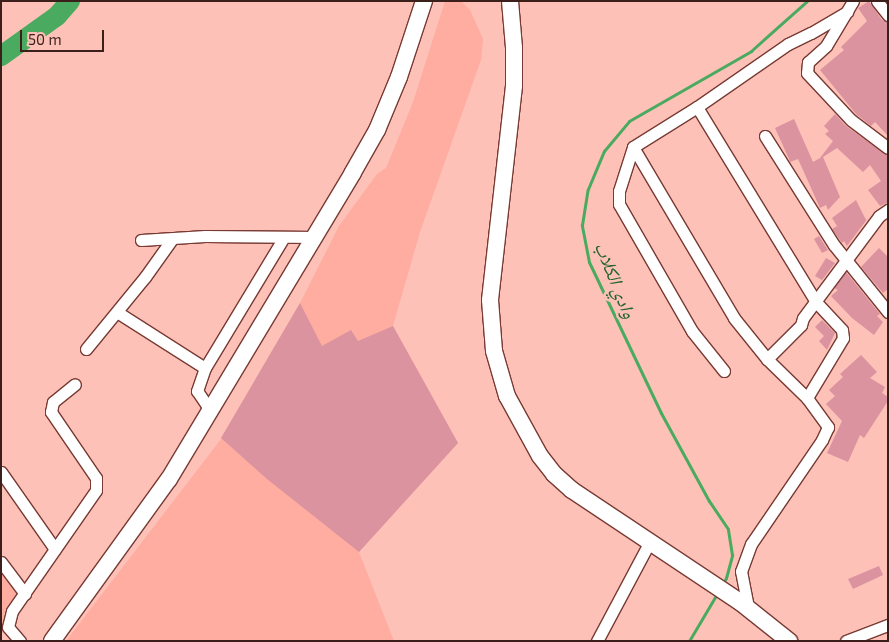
<!DOCTYPE html>
<html>
<head>
<meta charset="utf-8">
<style>
  body { margin:0 }
  #map { position:relative; width:889px; height:642px; overflow:hidden; background:#fdc1b8; font-family:"Exo 2","Noto Naskh Arabic",sans-serif }
  div>[style] { position:absolute }
  .built>* { inset:0; background:#ffada1 }
  .stream>* { height:3px; margin:-1.5px; padding:0 1.5px; transform-origin:1.5px; border-radius:1.5px; background:#4aab60 }
  .river>* { height:20px; margin:-10px; padding:0 10px; transform-origin:10px; border-radius:10px; background:#4aab60 }
  .building>* { inset:0; background:#db939f }
  .roads { filter:drop-shadow(1px 0 #783a33) drop-shadow(-1px 0 #783a33) drop-shadow(0 1px #783a33) drop-shadow(0 -1px #783a33) }
  .street>* { height:11px; margin:-5.5px; padding:0 5.5px; transform-origin:5.5px; border-radius:5.5px; background:#fff }
  .secondary>* { height:16px; margin:-8px; padding:0 8px; transform-origin:8px; border-radius:8px; background:#fff }
  span { translate:-50% -50%; white-space:nowrap; text-align:center; line-height:1.15; -webkit-text-stroke:5px #fdc1b8; paint-order:stroke }
  .water-label { font-size:19px; color:#216331; font-style:italic }
  .frame { position:absolute; inset:0; border:2px solid #3b1f1b; pointer-events:none }
  .scale { position:absolute; left:20px; top:30px; width:84px; height:22px; box-sizing:border-box; border:2px solid #3b1f1b; border-top:0; padding-left:6px; font-size:15px; line-height:18px; white-space:nowrap; color:#3b1f1b; -webkit-text-stroke:4px #fdc1b8; paint-order:stroke }
</style>
</head>
<body>
<div id="map">
  <div class="built">
    <div style="clip-path:polygon(445px 1px,461px 1px,470px 10px,483px 39px,481px 60px,420px 232px,393px 326px,458px 443px,359px 552px,394px 641px,66px 641px,221px 439px,300px 303px,339px 226px,377px 174px,386px 168px,413px 102px)"></div>
    <div style="clip-path:polygon(1px 570px,24px 600px,1px 635px)"></div>
  </div>
  <div class="stream">
    <div style="left:722px;top:585px;width:8px;rotate:-60deg"></div>
    <div style="left:726px;top:578px;width:24px;rotate:-75deg"></div>
    <div style="left:732px;top:555px;width:26px;rotate:-99deg"></div>
    <div style="left:728px;top:529px;width:34px;rotate:-124deg"></div>
    <div style="left:709px;top:501px;width:100px;rotate:-118.6deg"></div>
    <div style="left:661px;top:413px;width:167px;rotate:-115.5deg"></div>
    <div style="left:589px;top:262px;width:38px;rotate:-101deg"></div>
    <div style="left:582px;top:225px;width:36px;rotate:-81deg"></div>
    <div style="left:588px;top:189px;width:41px;rotate:-67.2deg"></div>
    <div style="left:604px;top:151px;width:39px;rotate:-50deg"></div>
    <div style="left:629px;top:121px;width:141px;rotate:-29.8deg"></div>
    <div style="left:751px;top:51px;width:75px;rotate:-41.8deg"></div>
    <div style="left:689px;top:641px;width:57px;rotate:-59.4deg"></div>
  </div>
  <div class="river">
    <div style="left:1px;top:56px;width:69px;rotate:-35.5deg"></div>
    <div style="left:57px;top:16px;width:20px;rotate:-49deg"></div>
  </div>
  <div class="building">
    <div style="clip-path:polygon(869px 1px,882px 20px,888px 22px,888px 136px,875px 122px,871px 126px,856px 114px,820px 70px,844px 50px,841px 47px,867px 21px,858px 8px)"></div>
    <div style="clip-path:polygon(835px 114px,846px 126px,888px 156px,887px 203px,880px 206px,868px 190px,881px 181px,870px 165px,863px 172px,837px 148px,823px 157px,840px 197px,828px 210px,826px 205px,820px 208px,798px 159px,790px 162px,789px 159px,775px 128px,794px 119px,813px 162px,820px 158px,833px 141px,825px 134px,829px 131px,824px 126px)"></div>
    <div style="clip-path:polygon(856px 200px,866px 220px,868px 218px,847px 246px,844px 241px,842px 243px,832px 229px,837px 226px,832px 218px)"></div>
    <div style="clip-path:polygon(819px 236px,828px 250px,822px 253px,814px 239px)"></div>
    <div style="clip-path:polygon(879px 248px,888px 257px,888px 289px,883px 293px,861px 267px)"></div>
    <div style="clip-path:polygon(826px 258px,835px 263px,822px 280px,815px 276px)"></div>
    <div style="clip-path:polygon(846px 272px,880px 314px,877px 316px,883px 322px,874px 335px,852px 318px,831px 296px,838px 290px,834px 288px)"></div>
    <div style="clip-path:polygon(300px 303px,322px 346px,351px 330px,358px 341px,393px 326px,458px 443px,359px 552px,267px 479px,221px 438px)"></div>
    <div style="clip-path:polygon(822px 320px,835px 333px,827px 350px,819px 341px,824px 336px,815px 327px)"></div>
    <div style="clip-path:polygon(861px 355px,877px 372px,870px 378px,885px 387px,882px 393px,888px 397px,888px 401px,864px 438px,860px 435px,848px 462px,827px 453px,842px 421px,826px 404px,835px 396px,829px 390px,843px 377px,840px 374px)"></div>
    <div style="clip-path:polygon(879px 566px,883px 575px,853px 589px,848px 579px)"></div>
  </div>
  <div class="roads">
    <div class="street">
      <div style="left:853px;top:1px;width:52px;rotate:121deg"></div>
      <div style="left:826px;top:46px;width:24px;rotate:138deg"></div>
      <div style="left:808px;top:62px;width:11px;rotate:95deg"></div>
      <div style="left:807px;top:73px;width:64px;rotate:46.9deg"></div>
      <div style="left:851px;top:120px;width:46px;rotate:37.1deg"></div>
      <div style="left:877px;top:1px;width:18px;rotate:52deg"></div>
      <div style="left:697px;top:107px;width:228px;rotate:58.6deg"></div>
      <div style="left:816px;top:302px;width:38px;rotate:47deg"></div>
      <div style="left:842px;top:330px;width:8px;rotate:83deg"></div>
      <div style="left:843px;top:338px;width:70px;rotate:121deg"></div>
      <div style="left:765px;top:136px;width:129px;rotate:57.7deg"></div>
      <div style="left:834px;top:245px;width:86px;rotate:51.1deg"></div>
      <div style="left:633px;top:147px;width:199px;rotate:59.4deg"></div>
      <div style="left:734px;top:318px;width:53px;rotate:51.2deg"></div>
      <div style="left:767px;top:359px;width:56px;rotate:44.3deg"></div>
      <div style="left:807px;top:398px;width:36px;rotate:54deg"></div>
      <div style="left:828px;top:427px;width:14px;rotate:115deg"></div>
      <div style="left:822px;top:440px;width:126px;rotate:124.3deg"></div>
      <div style="left:751px;top:544px;width:29px;rotate:110deg"></div>
      <div style="left:741px;top:571px;width:38px;rotate:79deg"></div>
      <div style="left:141px;top:240px;width:64px;rotate:-3.6deg"></div>
      <div style="left:205px;top:236px;width:111px;rotate:0.5deg"></div>
      <div style="left:117px;top:312px;width:104px;rotate:32.5deg"></div>
      <div style="left:86px;top:349px;width:93px;rotate:-50.7deg"></div>
      <div style="left:145px;top:277px;width:47px;rotate:-54.6deg"></div>
      <div style="left:767px;top:359px;width:48px;rotate:-45deg"></div>
      <div style="left:801px;top:325px;width:7px;rotate:-74deg"></div>
      <div style="left:803px;top:318px;width:127px;rotate:-53.3deg"></div>
      <div style="left:879px;top:216px;width:11px;rotate:-34deg"></div>
      <div style="left:724px;top:371px;width:51px;rotate:-128.7deg"></div>
      <div style="left:692px;top:331px;width:146px;rotate:-119.9deg"></div>
      <div style="left:619px;top:204px;width:13px;rotate:-90deg"></div>
      <div style="left:619px;top:191px;width:46px;rotate:-72.3deg"></div>
      <div style="left:633px;top:147px;width:75px;rotate:-32deg"></div>
      <div style="left:697px;top:107px;width:111px;rotate:-34.7deg"></div>
      <div style="left:788px;top:44px;width:25px;rotate:-26deg"></div>
      <div style="left:811px;top:33px;width:42px;rotate:-30.3deg"></div>
      <div style="left:210px;top:410px;width:23px;rotate:-124deg"></div>
      <div style="left:197px;top:391px;width:24px;rotate:-71deg"></div>
      <div style="left:205px;top:368px;width:153px;rotate:-58.9deg"></div>
      <div style="left:1px;top:472px;width:94px;rotate:55deg"></div>
      <div style="left:1px;top:562px;width:40px;rotate:53deg"></div>
      <div style="left:20px;top:641px;width:18px;rotate:-131deg"></div>
      <div style="left:8px;top:627px;width:16px;rotate:-76deg"></div>
      <div style="left:12px;top:611px;width:147px;rotate:-55.2deg"></div>
      <div style="left:96px;top:490px;width:12px;rotate:-90deg"></div>
      <div style="left:96px;top:478px;width:80px;rotate:-124.3deg"></div>
      <div style="left:51px;top:412px;width:10px;rotate:-79deg"></div>
      <div style="left:53px;top:402px;width:28px;rotate:-39deg"></div>
      <div style="left:597px;top:641px;width:111px;rotate:-62deg"></div>
      <div style="left:846px;top:641px;width:45px;rotate:-20.9deg"></div>
    </div>
    <div class="secondary">
      <div style="left:510px;top:1px;width:47px;rotate:85.1deg"></div>
      <div style="left:514px;top:48px;width:38px;rotate:90deg"></div>
      <div style="left:514px;top:86px;width:215px;rotate:96.4deg"></div>
      <div style="left:490px;top:300px;width:51px;rotate:85.5deg"></div>
      <div style="left:494px;top:351px;width:47px;rotate:73.9deg"></div>
      <div style="left:507px;top:396px;width:68px;rotate:61.2deg"></div>
      <div style="left:540px;top:456px;width:23px;rotate:52deg"></div>
      <div style="left:554px;top:474px;width:24px;rotate:42deg"></div>
      <div style="left:572px;top:490px;width:202px;rotate:33.7deg"></div>
      <div style="left:740px;top:602px;width:63px;rotate:38.5deg"></div>
      <div style="left:52px;top:641px;width:200px;rotate:-54.2deg"></div>
      <div style="left:169px;top:479px;width:356px;rotate:-59deg"></div>
      <div style="left:352px;top:174px;width:51px;rotate:-60.4deg"></div>
      <div style="left:377px;top:130px;width:57px;rotate:-67.5deg"></div>
      <div style="left:399px;top:77px;width:80px;rotate:-71.8deg"></div>
    </div>
  </div>
  <div class="water-label">
    <span style="left:616px;top:280px;rotate:68deg">وادي الكلاب</span>
  </div>
  <div class="frame"></div>
  <div class="scale">50 m</div>
</div>
</body>
</html>
